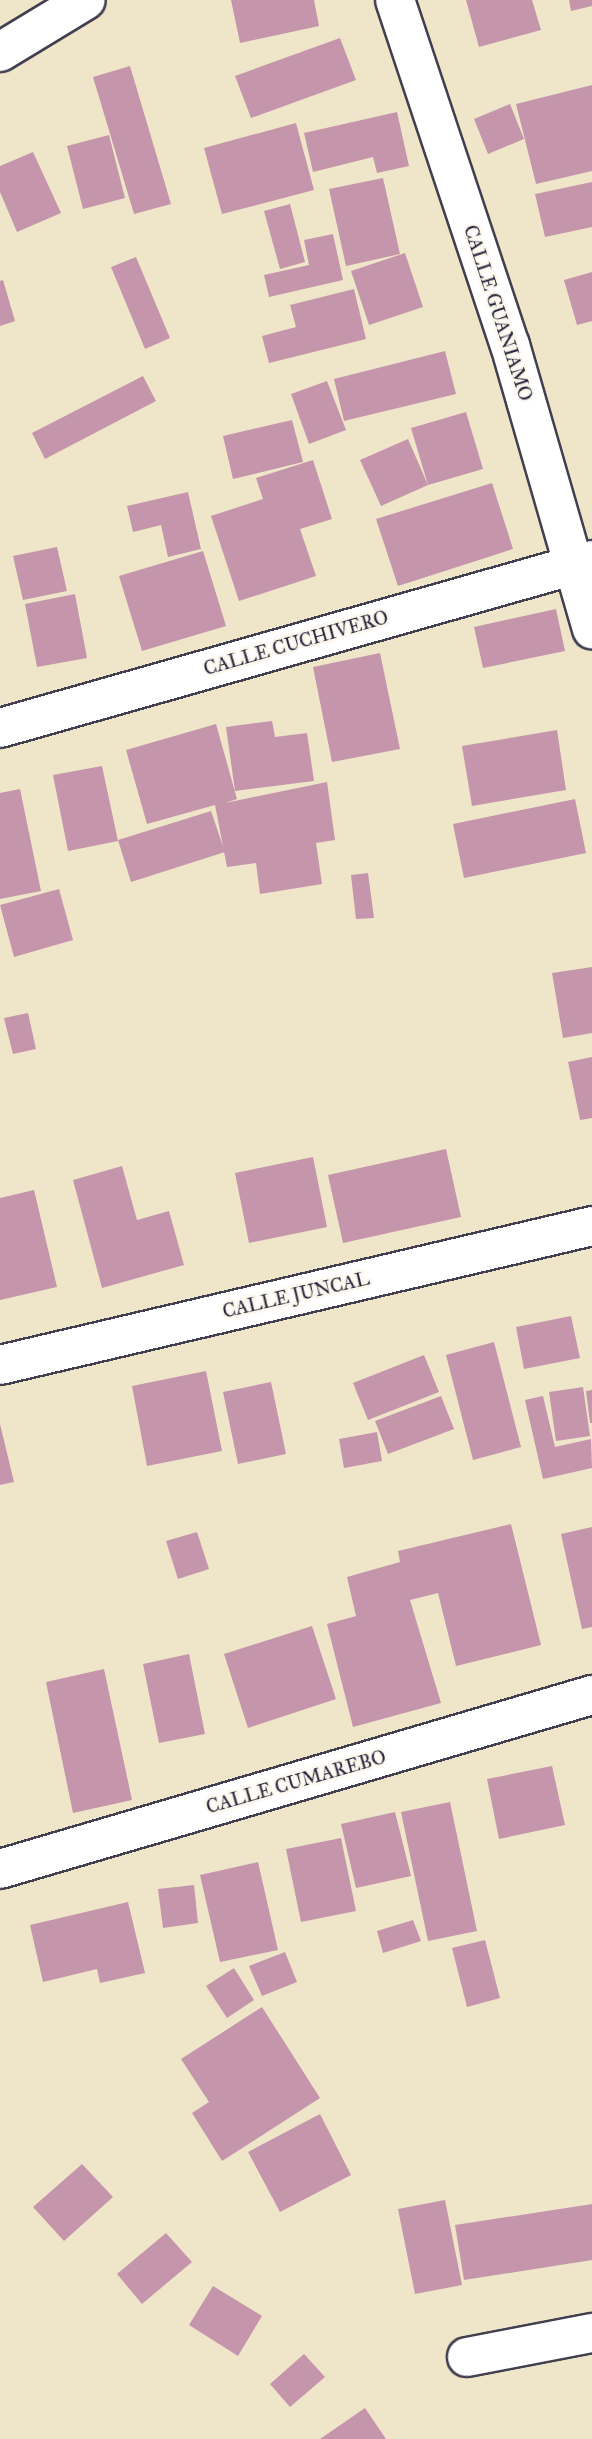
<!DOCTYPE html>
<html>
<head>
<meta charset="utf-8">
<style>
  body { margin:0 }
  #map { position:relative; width:592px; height:2439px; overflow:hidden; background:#efe6c9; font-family:"IM FELL Great Primer",serif }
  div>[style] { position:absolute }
  .building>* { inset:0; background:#c595ac }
  .roads { filter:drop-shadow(2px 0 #413f50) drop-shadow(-2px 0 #413f50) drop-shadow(0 2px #413f50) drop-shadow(0 -2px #413f50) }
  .street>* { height:38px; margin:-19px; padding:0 19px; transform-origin:19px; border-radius:19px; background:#fff }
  span { translate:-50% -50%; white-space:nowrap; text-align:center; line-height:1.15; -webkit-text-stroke:5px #fbf7ec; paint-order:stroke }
  .street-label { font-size:19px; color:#22223b }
</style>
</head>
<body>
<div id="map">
  <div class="building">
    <div style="clip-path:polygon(231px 0,314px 0,319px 26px,240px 43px)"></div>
    <div style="clip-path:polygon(466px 0,532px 0,541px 30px,479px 47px)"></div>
    <div style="clip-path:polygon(569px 0,592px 0,592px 6px,571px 11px)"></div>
    <div style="clip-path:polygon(340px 38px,356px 80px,251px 118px,235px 76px)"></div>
    <div style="clip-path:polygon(130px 66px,171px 204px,134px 214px,93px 77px)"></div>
    <div style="clip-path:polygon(592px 85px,592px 171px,536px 184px,516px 104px)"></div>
    <div style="clip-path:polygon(510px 104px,524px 139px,488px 154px,474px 119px)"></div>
    <div style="clip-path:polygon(397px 112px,409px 166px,377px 173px,373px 157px,313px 172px,304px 133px)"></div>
    <div style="clip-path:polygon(296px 123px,314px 190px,222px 214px,204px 148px)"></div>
    <div style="clip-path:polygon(109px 135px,125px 198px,83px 209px,67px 146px)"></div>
    <div style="clip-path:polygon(33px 152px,61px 213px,17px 232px,0 192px,0 166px)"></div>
    <div style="clip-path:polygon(383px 178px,400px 254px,346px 266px,329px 189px)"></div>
    <div style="clip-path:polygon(592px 182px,592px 227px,545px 237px,535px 194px)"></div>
    <div style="clip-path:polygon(290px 204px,305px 262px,280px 269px,264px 211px)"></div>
    <div style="clip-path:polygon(333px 234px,343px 280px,269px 297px,264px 275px,309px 265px,304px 240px)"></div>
    <div style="clip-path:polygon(405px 253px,423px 307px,369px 325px,351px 271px)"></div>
    <div style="clip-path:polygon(136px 257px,170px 338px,145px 349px,111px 267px)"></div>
    <div style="clip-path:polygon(592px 272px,592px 321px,577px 325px,564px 280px)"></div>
    <div style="clip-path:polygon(3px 280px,15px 321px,0 326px,0 281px)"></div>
    <div style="clip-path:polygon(354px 289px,366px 339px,269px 363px,262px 336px,296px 327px,290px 305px)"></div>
    <div style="clip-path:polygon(445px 351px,456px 394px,344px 421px,334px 379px)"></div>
    <div style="clip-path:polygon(143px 376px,156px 401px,45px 459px,32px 433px)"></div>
    <div style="clip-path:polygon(327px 381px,346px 430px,309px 444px,291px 394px)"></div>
    <div style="clip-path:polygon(466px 412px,483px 469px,428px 485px,411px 428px)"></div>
    <div style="clip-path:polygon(292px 420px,303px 462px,233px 479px,223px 436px)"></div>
    <div style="clip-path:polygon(408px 439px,428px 485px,381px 506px,360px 460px)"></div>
    <div style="clip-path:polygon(313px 460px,332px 519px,300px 529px,316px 576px,239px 601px,211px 516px,263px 499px,256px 478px)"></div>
    <div style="clip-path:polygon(492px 483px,513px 549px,398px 586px,376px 519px)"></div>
    <div style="clip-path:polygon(188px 492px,201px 549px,168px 557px,161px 525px,133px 532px,127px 506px)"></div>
    <div style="clip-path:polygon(57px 547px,67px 591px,23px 600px,13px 556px)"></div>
    <div style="clip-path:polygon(203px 551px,226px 626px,142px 651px,119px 576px)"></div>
    <div style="clip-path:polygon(75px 594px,87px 658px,37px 667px,25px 604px)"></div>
    <div style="clip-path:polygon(556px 609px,565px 651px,483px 668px,474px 627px)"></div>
    <div style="clip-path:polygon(380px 653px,400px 749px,332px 762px,313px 667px)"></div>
    <div style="clip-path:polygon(272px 721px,275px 737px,307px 733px,314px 781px,235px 791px,226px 727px)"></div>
    <div style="clip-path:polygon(216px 724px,237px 799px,225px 803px,327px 782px,335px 840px,316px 843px,322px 884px,260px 894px,256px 863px,227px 867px,215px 805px,147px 824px,126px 750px)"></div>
    <div style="clip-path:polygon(557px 730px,566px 790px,472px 806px,462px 746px)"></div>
    <div style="clip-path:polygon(102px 766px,118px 841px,68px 851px,53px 775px)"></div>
    <div style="clip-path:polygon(20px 789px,41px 891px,0 899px,0 793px)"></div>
    <div style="clip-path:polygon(575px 799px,586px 853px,464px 878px,453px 824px)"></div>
    <div style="clip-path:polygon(211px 811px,225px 852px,131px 882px,118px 840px)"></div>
    <div style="clip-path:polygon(368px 873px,374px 918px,356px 919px,351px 875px)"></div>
    <div style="clip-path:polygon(59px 889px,73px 940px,14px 957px,0 905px)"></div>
    <div style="clip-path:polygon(592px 967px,592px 1033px,563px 1038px,552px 973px)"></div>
    <div style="clip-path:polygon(28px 1013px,36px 1049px,13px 1054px,4px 1018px)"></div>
    <div style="clip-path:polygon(592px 1057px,592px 1118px,580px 1120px,568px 1062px)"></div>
    <div style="clip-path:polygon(446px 1149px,461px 1217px,343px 1243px,328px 1175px)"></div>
    <div style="clip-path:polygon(313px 1157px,327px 1227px,249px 1243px,235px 1173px)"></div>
    <div style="clip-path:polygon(122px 1166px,137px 1220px,169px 1211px,184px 1265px,102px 1288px,73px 1180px)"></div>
    <div style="clip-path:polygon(34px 1190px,57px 1287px,0 1300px,0 1198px)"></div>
    <div style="clip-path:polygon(571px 1316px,580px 1358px,524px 1369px,516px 1327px)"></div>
    <div style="clip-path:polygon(494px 1342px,521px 1447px,473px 1460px,446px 1355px)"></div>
    <div style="clip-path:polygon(424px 1355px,439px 1392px,368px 1420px,353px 1383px)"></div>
    <div style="clip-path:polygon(206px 1371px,222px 1451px,147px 1466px,132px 1386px)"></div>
    <div style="clip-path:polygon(271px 1382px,286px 1454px,238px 1464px,223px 1392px)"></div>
    <div style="clip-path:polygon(583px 1387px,590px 1436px,556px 1441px,549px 1392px)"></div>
    <div style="clip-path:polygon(592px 1390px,592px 1423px,590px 1423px,586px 1391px)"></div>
    <div style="clip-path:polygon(441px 1396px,454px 1429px,388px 1454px,375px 1421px)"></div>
    <div style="clip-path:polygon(543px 1396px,555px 1447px,591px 1439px,592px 1468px,543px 1479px,525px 1400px)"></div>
    <div style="clip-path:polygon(0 1424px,14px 1482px,0 1485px)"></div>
    <div style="clip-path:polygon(377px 1432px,382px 1461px,344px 1468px,339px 1439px)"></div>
    <div style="clip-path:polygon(511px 1524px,541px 1645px,456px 1666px,438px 1593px,410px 1600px,441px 1703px,353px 1727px,327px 1624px,356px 1616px,347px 1577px,400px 1562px,398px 1551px)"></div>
    <div style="clip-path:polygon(592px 1527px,592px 1627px,582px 1629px,561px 1534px)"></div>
    <div style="clip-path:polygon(197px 1532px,209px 1569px,178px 1579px,166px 1541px)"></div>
    <div style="clip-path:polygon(312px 1626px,336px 1699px,248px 1728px,224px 1654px)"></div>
    <div style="clip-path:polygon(189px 1654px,205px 1734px,159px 1743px,143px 1664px)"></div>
    <div style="clip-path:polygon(104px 1669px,132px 1800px,73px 1813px,46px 1682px)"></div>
    <div style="clip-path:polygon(552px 1766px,565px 1825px,499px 1839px,487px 1779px)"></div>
    <div style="clip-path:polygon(450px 1802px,477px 1931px,428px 1941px,401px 1812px)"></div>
    <div style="clip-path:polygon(395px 1812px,411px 1876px,356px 1888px,341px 1824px)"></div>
    <div style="clip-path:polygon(341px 1838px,356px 1911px,301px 1922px,286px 1849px)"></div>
    <div style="clip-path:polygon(258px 1862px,278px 1950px,220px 1962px,200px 1875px)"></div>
    <div style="clip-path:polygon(194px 1885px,198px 1923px,163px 1928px,158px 1889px)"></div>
    <div style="clip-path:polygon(128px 1902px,145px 1973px,100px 1983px,97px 1969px,43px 1982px,30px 1925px)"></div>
    <div style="clip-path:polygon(413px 1920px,421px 1941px,383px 1953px,377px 1931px)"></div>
    <div style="clip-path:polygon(485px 1940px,500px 1998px,467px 2007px,452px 1948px)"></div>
    <div style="clip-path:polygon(285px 1952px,297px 1982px,262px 1996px,249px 1966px)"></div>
    <div style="clip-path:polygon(234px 1968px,254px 2000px,227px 2018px,206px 1986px)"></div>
    <div style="clip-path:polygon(262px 2007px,320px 2098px,222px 2161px,192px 2113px,209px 2102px,181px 2059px)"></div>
    <div style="clip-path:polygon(320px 2114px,351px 2175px,280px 2212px,248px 2152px)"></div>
    <div style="clip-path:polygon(82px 2164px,113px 2197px,64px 2241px,33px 2207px)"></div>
    <div style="clip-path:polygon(445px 2200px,462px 2285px,415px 2294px,398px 2209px)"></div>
    <div style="clip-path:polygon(592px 2204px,592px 2260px,464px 2280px,455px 2225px)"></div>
    <div style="clip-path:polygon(166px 2233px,192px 2262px,142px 2304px,117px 2274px)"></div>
    <div style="clip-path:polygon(213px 2286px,262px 2316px,238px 2356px,189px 2325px)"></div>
    <div style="clip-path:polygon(304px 2354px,325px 2377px,290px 2407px,270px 2384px)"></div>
    <div style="clip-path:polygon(365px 2408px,386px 2439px,320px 2439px)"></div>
  </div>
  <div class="roads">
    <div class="street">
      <div style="left:395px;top:0;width:364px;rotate:71.6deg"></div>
      <div style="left:510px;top:345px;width:296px;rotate:73.9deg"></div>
      <div style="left:0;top:52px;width:100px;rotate:-31.2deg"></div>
      <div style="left:0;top:728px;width:615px;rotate:-15.84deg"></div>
      <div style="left:0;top:1365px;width:608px;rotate:-13.21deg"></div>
      <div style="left:0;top:1869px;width:617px;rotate:-16.38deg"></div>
      <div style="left:467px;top:2357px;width:127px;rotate:-10.9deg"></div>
    </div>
  </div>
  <div class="street-label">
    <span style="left:498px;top:313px;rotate:72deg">CALLE GUANIAMO</span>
    <span style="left:296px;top:643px;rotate:-16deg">CALLE CUCHIVERO</span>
    <span style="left:296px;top:1295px;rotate:-13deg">CALLE JUNCAL</span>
    <span style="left:296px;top:1782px;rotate:-16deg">CALLE CUMAREBO</span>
  </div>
</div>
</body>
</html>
